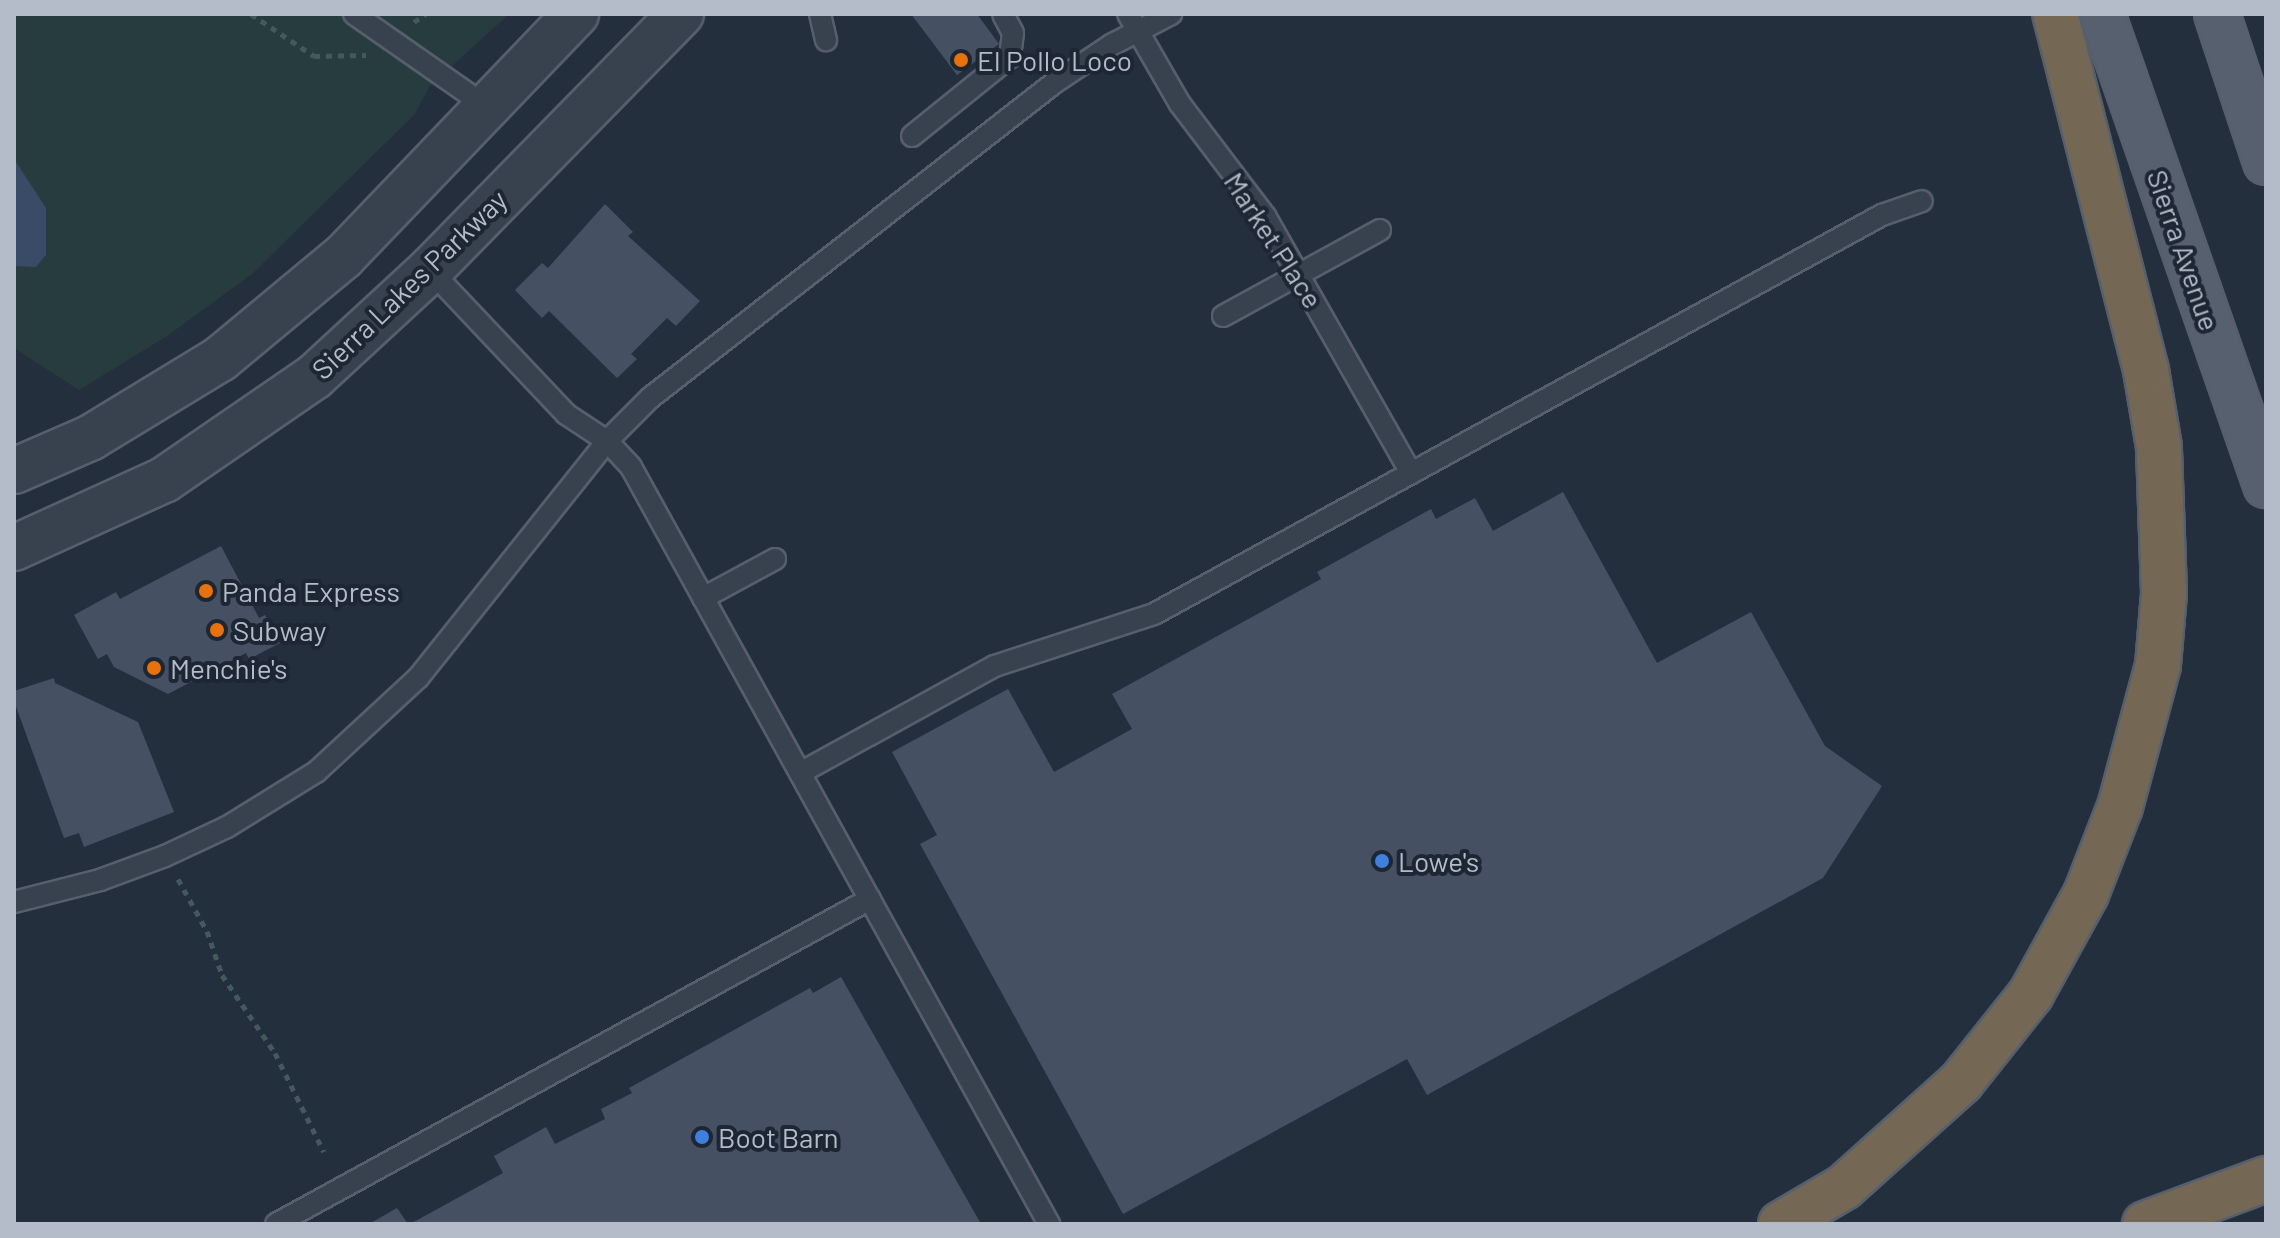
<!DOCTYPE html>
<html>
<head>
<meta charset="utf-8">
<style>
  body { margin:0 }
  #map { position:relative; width:2280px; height:1238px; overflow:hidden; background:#242f3e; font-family:Barlow,sans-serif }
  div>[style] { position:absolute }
  .green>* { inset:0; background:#263c3f }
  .water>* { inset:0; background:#394c67 }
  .building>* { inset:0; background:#455162 }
  .path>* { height:5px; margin-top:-2.5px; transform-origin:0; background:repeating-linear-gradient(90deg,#44595c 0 6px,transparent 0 12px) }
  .roads { filter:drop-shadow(2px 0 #565f6c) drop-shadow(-2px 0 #565f6c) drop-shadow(0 2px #565f6c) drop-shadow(0 -2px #565f6c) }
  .service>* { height:20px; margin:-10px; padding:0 10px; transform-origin:10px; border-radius:10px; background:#38414e }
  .tertiary>* { height:44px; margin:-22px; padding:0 22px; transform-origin:22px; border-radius:22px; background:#38414e }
  .primary>* { height:44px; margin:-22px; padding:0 22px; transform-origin:22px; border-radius:22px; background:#56606e }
  .motorway>* { height:44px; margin:-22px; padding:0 22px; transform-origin:22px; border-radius:22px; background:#746855 }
  .dots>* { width:22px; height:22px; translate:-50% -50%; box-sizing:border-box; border:4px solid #1d2633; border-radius:50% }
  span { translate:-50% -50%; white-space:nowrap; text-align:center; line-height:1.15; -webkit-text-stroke:8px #1d2633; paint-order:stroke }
  .poi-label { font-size:28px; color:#b4bcc9 }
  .left { translate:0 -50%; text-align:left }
  .street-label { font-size:28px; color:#b4bcc9 }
  .frame { position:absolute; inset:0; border:16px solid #b4bcc9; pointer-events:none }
</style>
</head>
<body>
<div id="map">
  <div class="green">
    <div style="clip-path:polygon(14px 14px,509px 14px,429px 87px,415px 114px,252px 274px,167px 336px,79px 390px,14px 348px)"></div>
  </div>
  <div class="water">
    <div style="clip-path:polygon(14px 159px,46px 208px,46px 255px,36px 267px,14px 266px)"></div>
  </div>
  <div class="building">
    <div style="clip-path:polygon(911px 14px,977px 14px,999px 44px,957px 75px)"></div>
    <div style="clip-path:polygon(605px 204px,633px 232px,628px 236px,700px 301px,676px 326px,667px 318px,631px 354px,637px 359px,617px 378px,549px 311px,542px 318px,515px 290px,542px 263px,548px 268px)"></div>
    <div style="clip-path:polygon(1563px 492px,1657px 663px,1751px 612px,1825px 746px,1882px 786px,1823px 878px,1427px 1095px,1407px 1059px,1123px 1214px,920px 844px,937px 835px,892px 752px,1008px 689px,1054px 772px,1132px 729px,1112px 694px,1321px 579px,1317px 572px,1431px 509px,1436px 519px,1475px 498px,1493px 531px)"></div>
    <div style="clip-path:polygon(221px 546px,259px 618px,265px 615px,280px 643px,249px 659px,246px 653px,168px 694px,114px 667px,107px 654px,98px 659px,74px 615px,116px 592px,120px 599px)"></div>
    <div style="clip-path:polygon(54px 678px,55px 683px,138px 722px,174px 812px,84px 847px,79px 833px,64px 838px,14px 701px,14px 691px)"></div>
    <div style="clip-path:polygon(841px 977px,981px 1224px,410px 1224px,503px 1173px,494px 1156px,546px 1127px,555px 1144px,605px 1119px,601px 1109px,632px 1093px,629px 1088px,810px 988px,813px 993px)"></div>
    <div style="clip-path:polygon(397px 1208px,408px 1224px,369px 1224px)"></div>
  </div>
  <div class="path">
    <div style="left:251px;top:14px;width:76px;rotate:33.7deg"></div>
    <div style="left:314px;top:56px;width:52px;rotate:-1.1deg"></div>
    <div style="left:414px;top:22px;width:14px;rotate:-34deg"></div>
    <div style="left:178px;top:879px;width:60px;rotate:60.9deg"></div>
    <div style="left:207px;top:931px;width:46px;rotate:71.2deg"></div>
    <div style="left:222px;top:975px;width:94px;rotate:55.8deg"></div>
    <div style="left:275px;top:1053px;width:110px;rotate:63.7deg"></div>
  </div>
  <div class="roads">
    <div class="service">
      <div style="left:354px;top:14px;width:161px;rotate:34.9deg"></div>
      <div style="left:820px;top:14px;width:27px;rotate:77deg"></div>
      <div style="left:1128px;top:14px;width:104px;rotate:60deg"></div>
      <div style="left:1180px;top:104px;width:141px;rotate:52.8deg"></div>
      <div style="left:1265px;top:216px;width:296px;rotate:60.4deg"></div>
      <div style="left:912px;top:136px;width:126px;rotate:-38.9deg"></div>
      <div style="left:1010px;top:57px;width:24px;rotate:-83deg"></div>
      <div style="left:1013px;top:33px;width:21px;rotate:-118deg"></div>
      <div style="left:430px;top:270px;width:198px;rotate:46.6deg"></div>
      <div style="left:566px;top:414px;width:49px;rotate:33.4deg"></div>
      <div style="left:607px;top:441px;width:35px;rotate:47deg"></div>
      <div style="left:631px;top:467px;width:865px;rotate:61.09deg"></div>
      <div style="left:1223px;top:316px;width:179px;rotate:-28.7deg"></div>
      <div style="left:703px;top:598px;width:82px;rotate:-28.4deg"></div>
      <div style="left:800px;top:773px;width:222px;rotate:-28.8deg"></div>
      <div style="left:995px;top:666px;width:167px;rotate:-18.1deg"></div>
      <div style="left:1154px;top:614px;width:830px;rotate:-28.73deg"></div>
      <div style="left:1882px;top:215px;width:42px;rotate:-19.3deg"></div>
      <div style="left:14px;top:902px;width:89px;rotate:-14.3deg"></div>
      <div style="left:100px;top:880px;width:69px;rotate:-20.3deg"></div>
      <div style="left:165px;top:856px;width:68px;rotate:-25.1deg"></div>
      <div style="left:227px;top:827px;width:105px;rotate:-31.7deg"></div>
      <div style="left:316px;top:772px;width:139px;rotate:-42.7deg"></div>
      <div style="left:418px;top:678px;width:303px;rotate:-51.4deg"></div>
      <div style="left:607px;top:441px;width:61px;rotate:-45deg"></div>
      <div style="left:650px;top:398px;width:512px;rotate:-37.94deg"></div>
      <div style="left:1054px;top:83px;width:69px;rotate:-33.7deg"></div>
      <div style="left:1111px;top:45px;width:68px;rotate:-27.3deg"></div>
      <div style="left:276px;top:1224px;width:677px;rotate:-28.68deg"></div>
    </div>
    <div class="tertiary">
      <div style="left:14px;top:471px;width:83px;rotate:-23.5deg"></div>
      <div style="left:90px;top:438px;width:152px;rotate:-31.3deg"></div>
      <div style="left:220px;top:359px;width:160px;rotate:-39.7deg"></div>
      <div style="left:343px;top:257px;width:337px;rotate:-46.2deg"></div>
      <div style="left:14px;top:548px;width:165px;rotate:-24.4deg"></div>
      <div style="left:164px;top:480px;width:182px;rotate:-34.5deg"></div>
      <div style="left:314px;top:377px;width:158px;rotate:-42.7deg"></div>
      <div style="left:430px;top:270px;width:359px;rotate:-45.6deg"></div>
    </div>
    <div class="primary">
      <div style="left:2102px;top:14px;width:499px;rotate:70.8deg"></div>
      <div style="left:2217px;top:14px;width:156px;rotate:71.7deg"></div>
    </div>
    <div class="motorway">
      <div style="left:1781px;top:1224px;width:73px;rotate:-30.4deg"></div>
      <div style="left:1844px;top:1187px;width:157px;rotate:-41.9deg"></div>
      <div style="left:1961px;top:1082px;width:112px;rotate:-51.5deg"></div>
      <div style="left:2031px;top:994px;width:114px;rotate:-61.2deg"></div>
      <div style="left:2086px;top:894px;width:93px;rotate:-68.7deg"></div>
      <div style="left:2120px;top:807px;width:147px;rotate:-75deg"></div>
      <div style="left:2158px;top:665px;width:72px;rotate:-85.2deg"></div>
      <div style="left:2164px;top:593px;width:146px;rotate:-92deg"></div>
      <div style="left:2159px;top:447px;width:78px;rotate:-99.6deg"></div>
      <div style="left:2146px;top:370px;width:367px;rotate:-104.3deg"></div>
      <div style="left:2145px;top:1224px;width:129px;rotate:-20.4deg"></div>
    </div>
  </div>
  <div class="dots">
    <div style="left:961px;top:60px;background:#e8710a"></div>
    <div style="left:206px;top:591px;background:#e8710a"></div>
    <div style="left:217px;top:630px;background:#e8710a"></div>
    <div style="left:154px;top:668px;background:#e8710a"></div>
    <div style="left:1382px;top:861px;background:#3f7fe0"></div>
    <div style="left:702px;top:1137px;background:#3f7fe0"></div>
  </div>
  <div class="poi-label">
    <span class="left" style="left:977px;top:60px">El Pollo Loco</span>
    <span class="left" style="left:222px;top:591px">Panda Express</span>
    <span class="left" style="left:233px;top:630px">Subway</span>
    <span class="left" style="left:170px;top:668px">Menchie's</span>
    <span class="left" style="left:1398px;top:861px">Lowe's</span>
    <span class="left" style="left:718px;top:1137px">Boot Barn</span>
  </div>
  <div class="street-label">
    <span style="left:1274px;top:240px;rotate:57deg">Market Place</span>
    <span style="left:2184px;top:250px;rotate:71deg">Sierra Avenue</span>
    <span style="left:409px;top:284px;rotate:-44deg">Sierra Lakes Parkway</span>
  </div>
  <div class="frame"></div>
</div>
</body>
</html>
